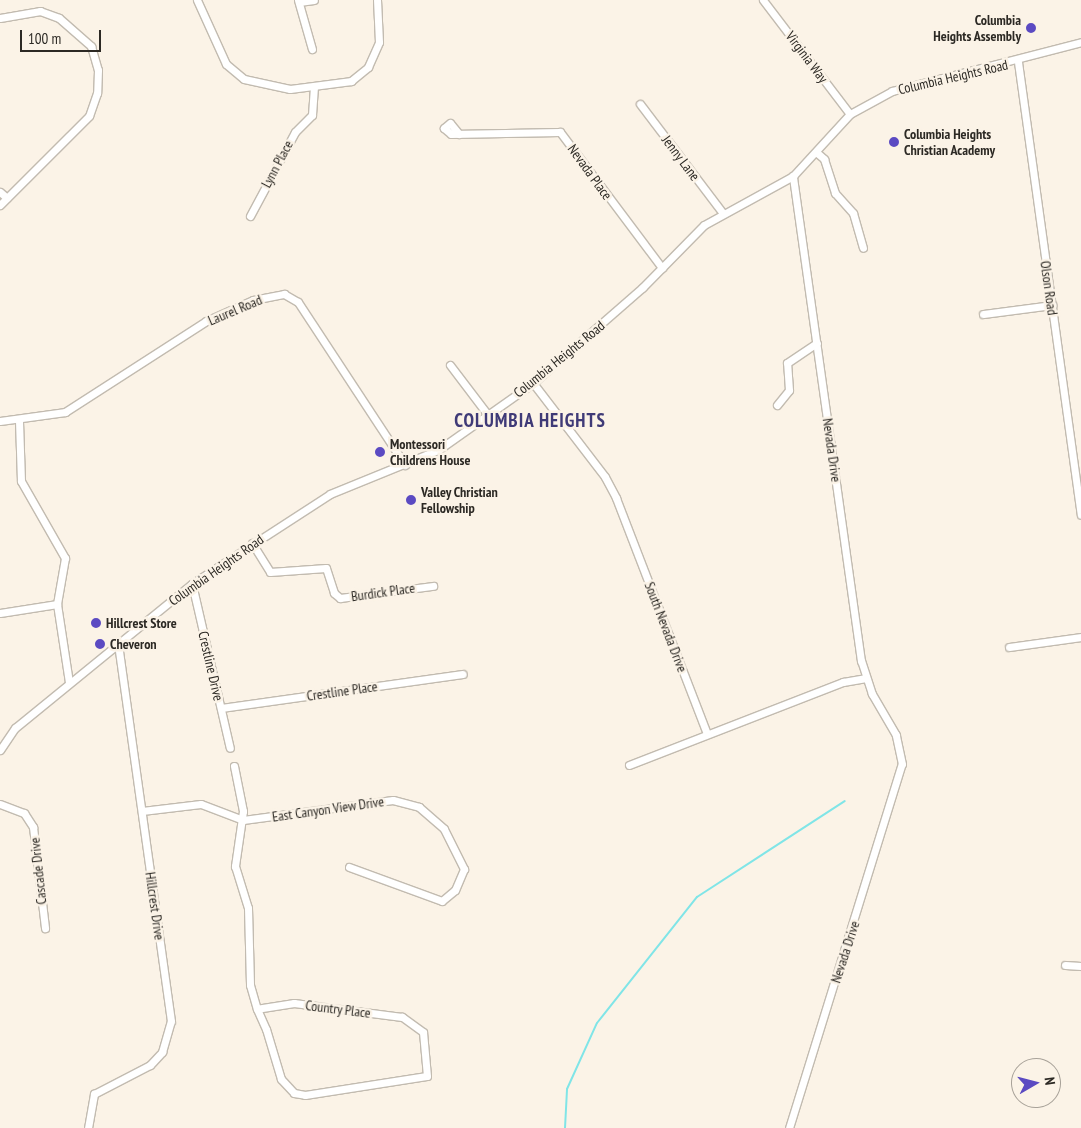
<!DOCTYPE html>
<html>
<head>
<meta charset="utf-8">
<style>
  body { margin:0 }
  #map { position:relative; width:1081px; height:1128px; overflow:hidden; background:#fbf3e7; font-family:"PT Sans Narrow",sans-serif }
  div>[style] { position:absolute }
  .stream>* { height:2px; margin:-1px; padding:0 1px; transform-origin:1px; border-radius:1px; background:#80e5e7 }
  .roads { filter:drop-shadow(1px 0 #c2bbb0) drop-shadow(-1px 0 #c2bbb0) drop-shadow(0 1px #c2bbb0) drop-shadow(0 -1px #c2bbb0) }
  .minor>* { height:7px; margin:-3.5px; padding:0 3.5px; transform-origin:3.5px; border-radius:3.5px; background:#fff }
  .dots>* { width:14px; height:14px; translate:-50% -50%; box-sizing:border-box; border:2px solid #fbf3e7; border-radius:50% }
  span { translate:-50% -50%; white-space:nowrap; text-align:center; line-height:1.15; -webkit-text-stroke:5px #fbf3e7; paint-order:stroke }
  .poi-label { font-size:14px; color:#2c2924; font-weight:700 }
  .right { translate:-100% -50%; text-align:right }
  .left { translate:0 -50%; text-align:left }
  .street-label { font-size:14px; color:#2c2924 }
  .district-label { font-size:19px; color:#3f3a77; font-weight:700; letter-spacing:1px }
  .north { position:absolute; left:1011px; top:1058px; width:50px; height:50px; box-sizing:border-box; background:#fbf3e7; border:1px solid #a8a299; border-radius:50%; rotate:82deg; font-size:14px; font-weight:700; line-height:20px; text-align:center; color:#2c2924 }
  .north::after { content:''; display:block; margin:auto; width:18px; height:22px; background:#5b4ac2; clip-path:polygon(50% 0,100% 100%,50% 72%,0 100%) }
  .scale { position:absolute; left:20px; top:30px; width:81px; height:22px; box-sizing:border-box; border:2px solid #2c2924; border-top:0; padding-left:6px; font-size:15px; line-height:18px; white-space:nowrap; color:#2c2924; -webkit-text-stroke:4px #fbf3e7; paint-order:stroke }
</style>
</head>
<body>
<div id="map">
  <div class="stream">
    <div style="left:565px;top:1128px;width:39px;rotate:-87deg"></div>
    <div style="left:567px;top:1089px;width:72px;rotate:-65.6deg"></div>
    <div style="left:597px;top:1023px;width:161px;rotate:-51.6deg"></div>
    <div style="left:697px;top:897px;width:176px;rotate:-33deg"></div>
  </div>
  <div class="roads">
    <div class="minor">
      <div style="left:197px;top:0;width:70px;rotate:65.6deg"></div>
      <div style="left:226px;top:64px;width:23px;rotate:40deg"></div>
      <div style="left:244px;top:79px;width:47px;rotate:12.3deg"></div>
      <div style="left:290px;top:89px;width:62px;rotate:-7.5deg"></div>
      <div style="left:351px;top:81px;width:22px;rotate:-39deg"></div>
      <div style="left:368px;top:67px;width:27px;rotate:-66deg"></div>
      <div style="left:379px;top:42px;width:42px;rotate:-92.7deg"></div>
      <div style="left:298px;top:0;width:51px;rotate:74.1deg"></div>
      <div style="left:763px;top:0;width:143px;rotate:52.7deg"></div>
      <div style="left:299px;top:2px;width:15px;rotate:-8deg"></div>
      <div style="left:0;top:18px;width:41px;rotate:-9.9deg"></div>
      <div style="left:40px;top:11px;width:20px;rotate:20deg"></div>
      <div style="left:59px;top:18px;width:43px;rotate:41.2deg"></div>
      <div style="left:91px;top:46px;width:25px;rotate:74deg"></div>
      <div style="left:98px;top:70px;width:23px;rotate:92deg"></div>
      <div style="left:97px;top:93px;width:24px;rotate:109deg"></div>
      <div style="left:89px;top:116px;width:126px;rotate:135deg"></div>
      <div style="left:1018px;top:62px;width:457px;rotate:82.1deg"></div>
      <div style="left:640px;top:104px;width:136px;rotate:52.8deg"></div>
      <div style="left:459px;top:134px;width:14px;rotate:-129deg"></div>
      <div style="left:450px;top:123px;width:8px;rotate:140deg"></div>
      <div style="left:444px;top:128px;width:9px;rotate:41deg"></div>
      <div style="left:451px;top:134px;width:109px;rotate:-1.1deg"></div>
      <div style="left:560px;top:132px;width:170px;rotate:53.1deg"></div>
      <div style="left:816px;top:152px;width:11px;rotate:41deg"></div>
      <div style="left:824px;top:159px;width:36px;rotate:72deg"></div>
      <div style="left:835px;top:193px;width:27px;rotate:48deg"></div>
      <div style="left:853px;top:213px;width:36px;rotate:74deg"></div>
      <div style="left:0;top:192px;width:9px;rotate:41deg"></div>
      <div style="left:250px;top:216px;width:95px;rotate:-61.8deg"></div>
      <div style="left:295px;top:132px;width:24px;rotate:-45deg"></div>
      <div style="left:312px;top:115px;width:27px;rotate:-86deg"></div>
      <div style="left:983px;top:314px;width:70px;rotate:-7.4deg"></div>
      <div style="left:450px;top:365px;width:63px;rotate:52.8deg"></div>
      <div style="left:533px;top:383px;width:118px;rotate:52.5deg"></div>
      <div style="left:605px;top:477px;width:24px;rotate:62deg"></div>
      <div style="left:616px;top:498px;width:253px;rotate:68.9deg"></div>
      <div style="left:777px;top:405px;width:19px;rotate:-51deg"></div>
      <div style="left:789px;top:390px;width:27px;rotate:-94deg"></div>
      <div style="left:787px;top:363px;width:36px;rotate:-34deg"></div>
      <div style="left:0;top:421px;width:66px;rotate:-7.9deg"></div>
      <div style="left:65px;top:412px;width:168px;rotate:-32.8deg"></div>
      <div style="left:206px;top:321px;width:51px;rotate:-24.1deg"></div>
      <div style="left:253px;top:300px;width:32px;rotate:-11deg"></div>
      <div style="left:284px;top:294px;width:16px;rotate:30deg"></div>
      <div style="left:298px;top:302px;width:195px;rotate:56.7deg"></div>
      <div style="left:19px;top:421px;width:60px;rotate:88.1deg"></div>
      <div style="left:21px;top:481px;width:89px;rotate:60.3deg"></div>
      <div style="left:65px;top:558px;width:47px;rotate:99.9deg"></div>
      <div style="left:57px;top:604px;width:79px;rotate:81.3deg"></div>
      <div style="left:252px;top:543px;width:34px;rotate:58deg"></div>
      <div style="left:270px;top:572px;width:56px;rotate:-4.1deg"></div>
      <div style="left:326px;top:568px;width:26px;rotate:72deg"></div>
      <div style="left:334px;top:593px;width:8px;rotate:40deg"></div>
      <div style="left:340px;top:598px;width:94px;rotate:-7.4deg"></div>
      <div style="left:192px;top:584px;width:168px;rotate:77deg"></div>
      <div style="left:0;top:613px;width:58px;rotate:-9deg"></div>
      <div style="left:1009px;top:647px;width:73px;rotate:-7.9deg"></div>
      <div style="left:221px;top:708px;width:244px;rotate:-8deg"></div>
      <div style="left:0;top:750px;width:27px;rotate:-56deg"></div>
      <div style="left:15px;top:728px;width:230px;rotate:-39.2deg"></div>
      <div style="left:193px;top:583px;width:163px;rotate:-33deg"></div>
      <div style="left:330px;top:494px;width:117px;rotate:-22.2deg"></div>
      <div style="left:438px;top:450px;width:116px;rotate:-35.2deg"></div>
      <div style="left:533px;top:383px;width:145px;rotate:-41.1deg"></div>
      <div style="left:642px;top:288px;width:88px;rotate:-45.5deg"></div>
      <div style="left:704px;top:225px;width:102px;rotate:-28.8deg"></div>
      <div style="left:793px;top:176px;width:84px;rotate:-47.4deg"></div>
      <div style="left:850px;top:114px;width:48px;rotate:-28.7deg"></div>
      <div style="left:892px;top:91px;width:195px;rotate:-14.5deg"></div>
      <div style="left:629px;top:765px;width:230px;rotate:-21.2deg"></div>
      <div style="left:843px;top:682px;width:22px;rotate:-10deg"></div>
      <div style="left:234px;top:766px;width:46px;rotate:78.7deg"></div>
      <div style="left:243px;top:811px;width:56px;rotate:98.3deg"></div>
      <div style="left:235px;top:866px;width:44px;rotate:72.8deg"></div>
      <div style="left:248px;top:908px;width:77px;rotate:88.5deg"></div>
      <div style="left:250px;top:985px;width:25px;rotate:74deg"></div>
      <div style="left:257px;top:1009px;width:22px;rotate:66deg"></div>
      <div style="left:266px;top:1029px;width:52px;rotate:73.3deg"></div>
      <div style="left:281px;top:1079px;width:19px;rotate:47deg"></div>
      <div style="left:294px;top:1093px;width:11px;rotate:10deg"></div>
      <div style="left:305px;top:1095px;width:123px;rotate:-8.9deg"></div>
      <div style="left:427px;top:1076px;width:44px;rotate:-95.2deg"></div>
      <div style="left:423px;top:1032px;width:26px;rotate:-144deg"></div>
      <div style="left:402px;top:1017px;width:109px;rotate:-172.6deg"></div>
      <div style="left:294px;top:1003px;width:37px;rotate:171deg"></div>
      <div style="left:0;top:804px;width:26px;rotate:21deg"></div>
      <div style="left:24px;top:813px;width:17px;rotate:57deg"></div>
      <div style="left:33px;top:827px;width:102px;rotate:83.2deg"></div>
      <div style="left:142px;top:811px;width:59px;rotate:-6.8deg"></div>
      <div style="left:201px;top:804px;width:45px;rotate:20.9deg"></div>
      <div style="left:243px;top:820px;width:151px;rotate:-7.6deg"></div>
      <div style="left:393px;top:800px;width:27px;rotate:15deg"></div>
      <div style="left:419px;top:807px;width:33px;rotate:41deg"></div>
      <div style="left:444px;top:829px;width:45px;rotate:63.4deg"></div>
      <div style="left:464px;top:869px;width:23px;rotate:113deg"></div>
      <div style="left:455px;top:890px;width:17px;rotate:140deg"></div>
      <div style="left:442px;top:901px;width:99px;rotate:-159.9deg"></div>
      <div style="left:1065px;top:965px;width:16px;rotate:4deg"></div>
      <div style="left:88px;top:1128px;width:35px;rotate:-80deg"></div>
      <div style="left:94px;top:1094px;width:63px;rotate:-27.4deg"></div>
      <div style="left:150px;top:1065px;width:18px;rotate:-47deg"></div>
      <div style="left:162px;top:1052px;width:32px;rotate:-74deg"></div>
      <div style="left:171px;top:1021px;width:382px;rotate:-98deg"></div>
      <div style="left:789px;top:1128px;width:381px;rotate:-72.8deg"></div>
      <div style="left:902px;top:764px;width:30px;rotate:-102deg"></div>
      <div style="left:896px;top:735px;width:48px;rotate:-120.3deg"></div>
      <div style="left:872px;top:694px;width:35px;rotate:-108deg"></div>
      <div style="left:861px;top:661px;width:490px;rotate:-98deg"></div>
    </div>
  </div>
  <div class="dots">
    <div style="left:1031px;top:28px;background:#5b4ac2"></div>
    <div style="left:894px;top:142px;background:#5b4ac2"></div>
    <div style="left:380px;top:452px;background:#5b4ac2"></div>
    <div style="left:411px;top:500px;background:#5b4ac2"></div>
    <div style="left:96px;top:623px;background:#5b4ac2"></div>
    <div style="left:100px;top:644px;background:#5b4ac2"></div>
  </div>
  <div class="poi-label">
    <span class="right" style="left:1021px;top:28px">Columbia<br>Heights Assembly</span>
    <span class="left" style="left:904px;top:142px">Columbia Heights<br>Christian Academy</span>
    <span class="left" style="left:390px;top:452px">Montessori<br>Childrens House</span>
    <span class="left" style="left:421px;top:500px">Valley Christian<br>Fellowship</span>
    <span class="left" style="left:106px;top:623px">Hillcrest Store</span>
    <span class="left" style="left:110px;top:644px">Cheveron</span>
  </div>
  <div class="street-label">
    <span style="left:807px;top:57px;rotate:53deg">Virginia Way</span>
    <span style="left:953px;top:77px;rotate:-13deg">Columbia Heights Road</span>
    <span style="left:681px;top:158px;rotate:53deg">Jenny Lane</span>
    <span style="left:277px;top:164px;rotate:-62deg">Lynn Place</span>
    <span style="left:590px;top:172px;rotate:54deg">Nevada Place</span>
    <span style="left:1049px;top:288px;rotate:82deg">Olson Road</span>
    <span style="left:235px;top:310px;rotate:-23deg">Laurel Road</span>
    <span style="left:559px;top:359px;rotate:-39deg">Columbia Heights Road</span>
    <span style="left:832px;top:450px;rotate:82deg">Nevada Drive</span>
    <span style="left:216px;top:570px;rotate:-35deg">Columbia Heights Road</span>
    <span style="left:383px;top:592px;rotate:-8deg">Burdick Place</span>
    <span style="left:666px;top:627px;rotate:69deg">South Nevada Drive</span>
    <span style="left:211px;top:666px;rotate:77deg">Crestline Drive</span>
    <span style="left:342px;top:691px;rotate:-8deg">Crestline Place</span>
    <span style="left:328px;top:809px;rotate:-8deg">East Canyon View Drive</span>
    <span style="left:38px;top:871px;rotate:-96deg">Cascade Drive</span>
    <span style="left:155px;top:906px;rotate:82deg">Hillcrest Drive</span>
    <span style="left:845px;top:952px;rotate:-72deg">Nevada Drive</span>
    <span style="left:338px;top:1009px;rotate:7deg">Country Place</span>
  </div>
  <div class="district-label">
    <span style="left:530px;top:421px">COLUMBIA HEIGHTS</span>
  </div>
  <div class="north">N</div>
  <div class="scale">100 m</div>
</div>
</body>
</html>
